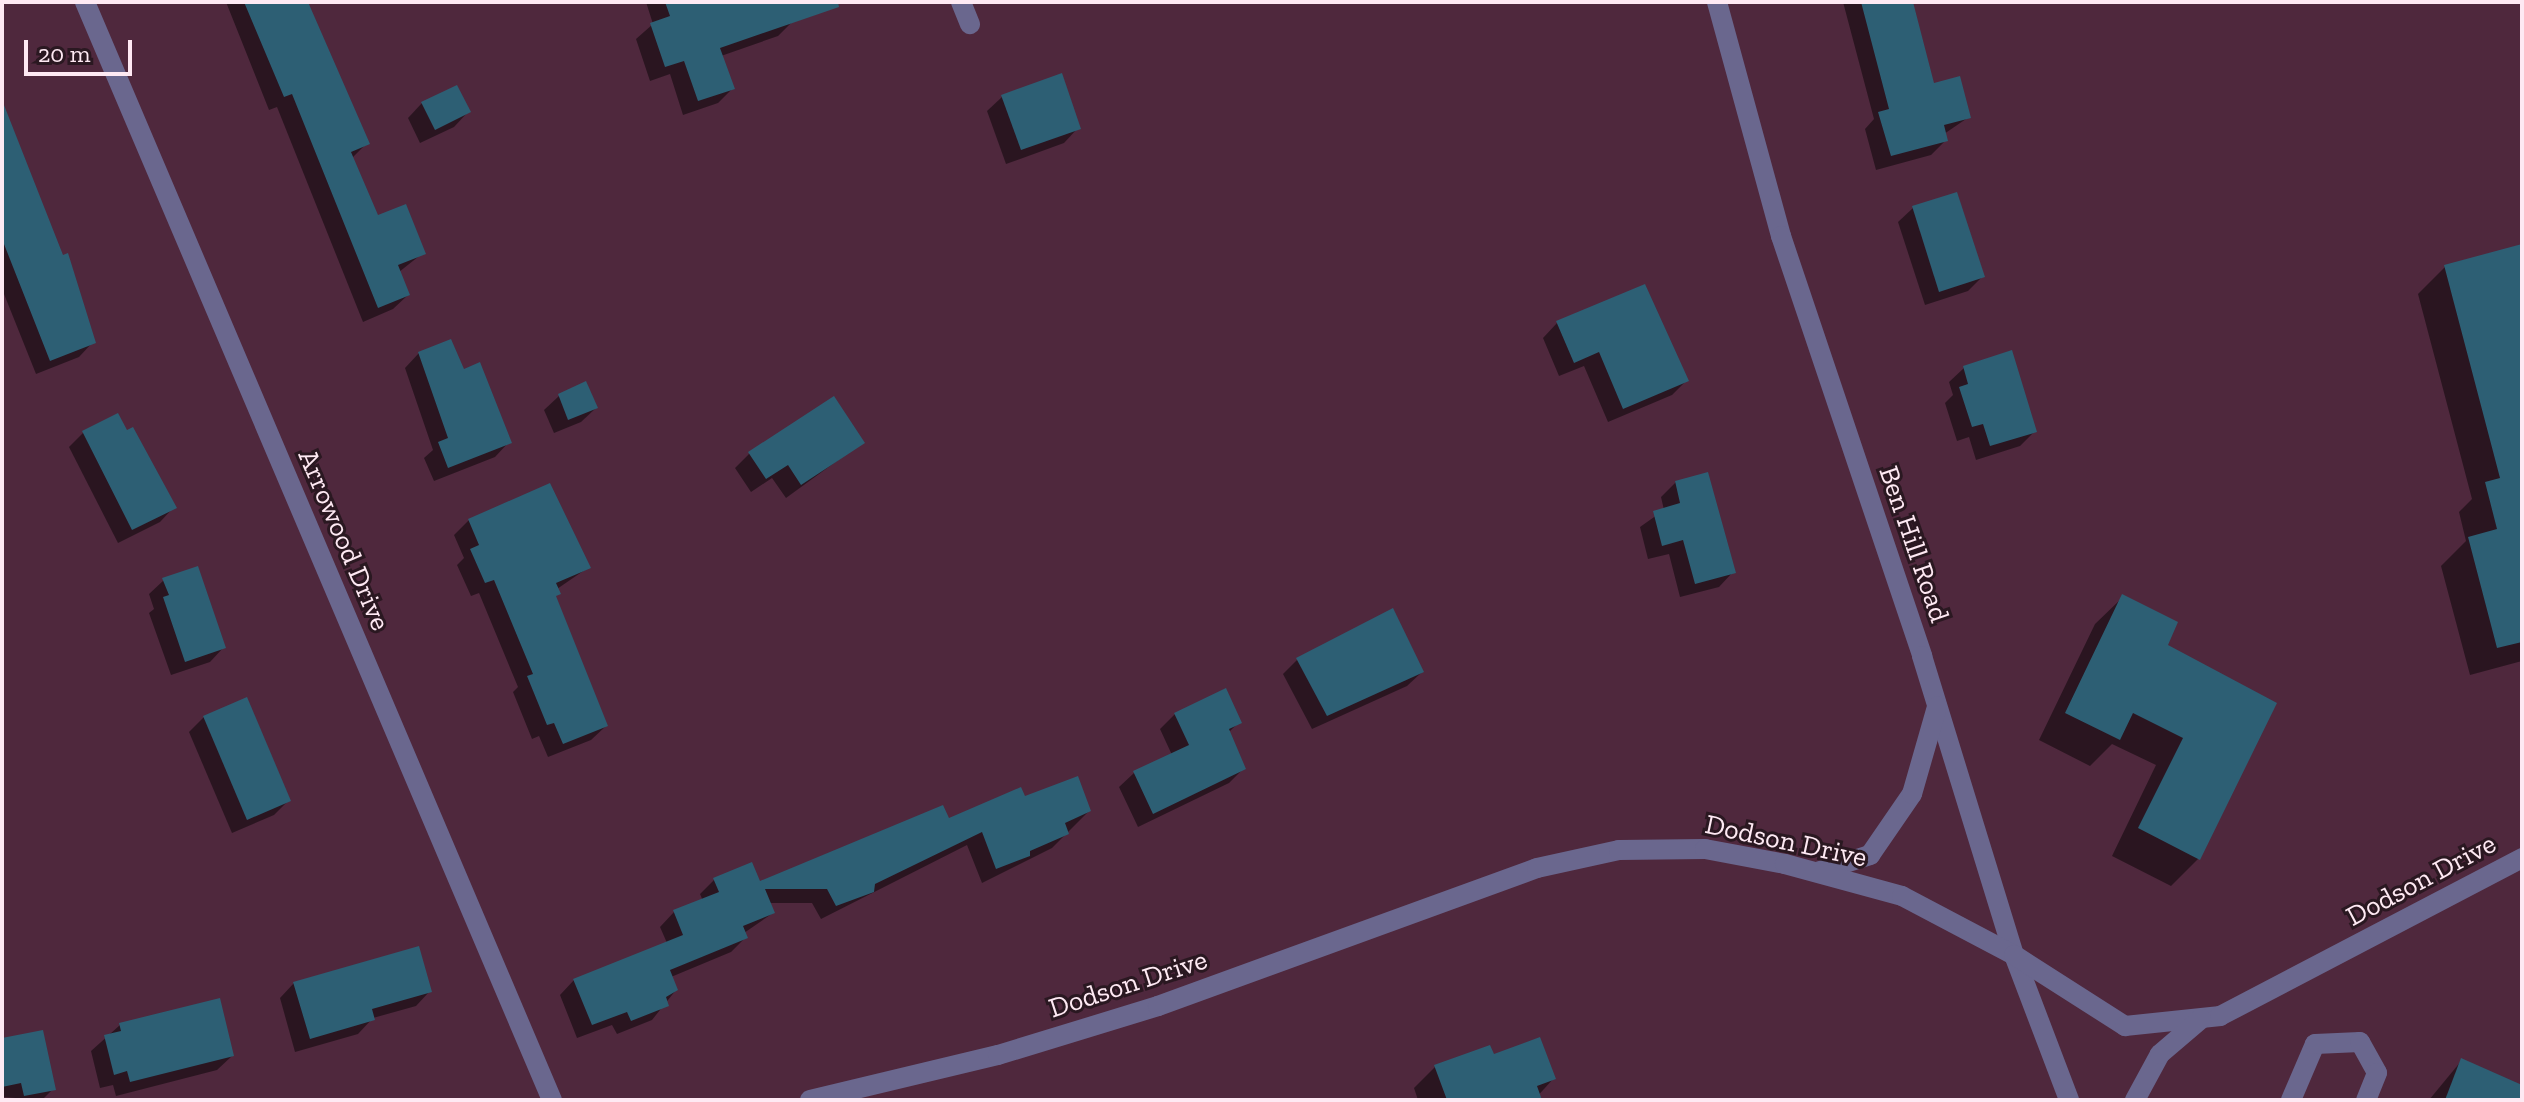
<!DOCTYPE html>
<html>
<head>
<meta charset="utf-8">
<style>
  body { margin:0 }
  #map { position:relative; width:2524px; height:1102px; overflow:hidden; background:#4f283d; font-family:"Zilla Slab",serif }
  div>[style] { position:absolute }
  .shadow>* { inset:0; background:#0007 }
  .building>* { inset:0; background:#2d5f74 }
  .minor>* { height:20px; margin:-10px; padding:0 10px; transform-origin:10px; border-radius:10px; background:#6a678e }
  span { translate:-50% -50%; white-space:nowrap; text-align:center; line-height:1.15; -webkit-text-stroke:6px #2a1821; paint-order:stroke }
  .street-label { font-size:28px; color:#fee9f3 }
  .frame { position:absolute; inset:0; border:4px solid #fee9f3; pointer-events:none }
  .scale { position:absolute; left:24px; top:40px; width:108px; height:36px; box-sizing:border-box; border:4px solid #fee9f3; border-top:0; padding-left:10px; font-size:24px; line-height:28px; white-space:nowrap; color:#fee9f3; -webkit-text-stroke:6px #2a1821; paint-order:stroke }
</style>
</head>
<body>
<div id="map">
  <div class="shadow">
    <div style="clip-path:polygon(226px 2px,306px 2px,367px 143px,352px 158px,377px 218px,423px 253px,399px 272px,408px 295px,393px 309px,363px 322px,277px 107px,269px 110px)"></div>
    <div style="clip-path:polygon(646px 2px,786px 2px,792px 22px,778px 36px,721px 56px,732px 89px,718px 103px,683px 115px,670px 74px,650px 81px,636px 39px,653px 24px)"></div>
    <div style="clip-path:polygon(1843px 2px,1903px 2px,1933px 85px,1969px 117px,1944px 134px,1946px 140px,1931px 155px,1876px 170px,1865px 129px,1874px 119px)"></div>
    <div style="clip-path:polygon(1002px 97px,1078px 128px,1064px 143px,1006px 164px,987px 111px)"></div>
    <div style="clip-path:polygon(422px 103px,468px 112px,454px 127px,420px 143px,408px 118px)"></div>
    <div style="clip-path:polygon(2px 152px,93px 342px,79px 357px,36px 374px,2px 289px)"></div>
    <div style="clip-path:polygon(1913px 208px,1982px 277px,1968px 291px,1925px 305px,1898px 222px)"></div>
    <div style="clip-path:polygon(2522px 247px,2522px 661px,2470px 675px,2441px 566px,2466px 541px,2459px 512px,2472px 499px,2418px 294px,2445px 267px)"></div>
    <div style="clip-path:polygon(1557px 323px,1686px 381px,1672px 395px,1608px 422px,1584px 366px,1559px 376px,1543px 338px)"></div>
    <div style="clip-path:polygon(419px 353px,463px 372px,509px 442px,495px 457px,434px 481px,424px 458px,433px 450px,405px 368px)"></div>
    <div style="clip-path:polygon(1964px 368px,2035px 431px,2020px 446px,1976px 460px,1969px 437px,1957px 441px,1945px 403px,1953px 395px,1949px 382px)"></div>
    <div style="clip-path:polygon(585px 384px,596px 408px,581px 422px,554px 433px,544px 410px,559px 396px)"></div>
    <div style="clip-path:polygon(84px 432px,174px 507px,160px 522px,118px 543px,69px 447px)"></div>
    <div style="clip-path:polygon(863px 442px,786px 498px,772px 478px,751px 492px,735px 468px,749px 454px)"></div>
    <div style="clip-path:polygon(1676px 482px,1733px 572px,1719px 587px,1680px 597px,1669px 554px,1648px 559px,1640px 527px,1664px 510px,1661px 497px)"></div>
    <div style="clip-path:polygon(469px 520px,589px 567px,557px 589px,554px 598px,606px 726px,591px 740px,548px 757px,539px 736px,532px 739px,513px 692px,518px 687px,479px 593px,471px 596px,457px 565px,464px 558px,454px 535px)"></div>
    <div style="clip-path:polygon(164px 580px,224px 647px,210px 662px,171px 675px,149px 613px,154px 609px,149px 594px)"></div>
    <div style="clip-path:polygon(2123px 597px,2165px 646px,2274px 704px,2199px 858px,2171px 886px,2112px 856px,2156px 765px,2112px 744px,2090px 766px,2039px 740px,2095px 624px)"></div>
    <div style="clip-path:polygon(1297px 660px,1422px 672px,1407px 686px,1312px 729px,1283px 674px)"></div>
    <div style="clip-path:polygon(1175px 714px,1239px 722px,1228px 733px,1244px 768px,1229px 783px,1138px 827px,1119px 787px,1134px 773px,1172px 755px,1160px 729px)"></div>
    <div style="clip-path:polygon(204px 717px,288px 801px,274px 815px,232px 833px,189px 732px)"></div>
    <div style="clip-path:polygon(1024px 798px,1089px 811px,1052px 848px,982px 883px,967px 845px,821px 919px,812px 903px,769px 903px,773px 913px,744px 933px,746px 937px,731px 952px,671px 977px,676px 990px,652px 1020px,617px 1034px,612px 1025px,577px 1038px,560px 995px,574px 980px,667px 943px,660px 927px,674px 912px,703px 901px,700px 894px,714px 880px,759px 884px)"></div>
    <div style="clip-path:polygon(294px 983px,430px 991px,416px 1006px,373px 1018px,358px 1034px,295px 1052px,280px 998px)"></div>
    <div style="clip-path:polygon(120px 1025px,232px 1056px,217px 1070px,116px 1096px,113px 1085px,100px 1088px,91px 1051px)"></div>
    <div style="clip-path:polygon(2px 1040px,53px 1089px,42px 1100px,2px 1097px)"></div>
    <div style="clip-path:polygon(1493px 1057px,1554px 1078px,1534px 1100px,1418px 1100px,1414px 1088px,1435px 1067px)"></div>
    <div style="clip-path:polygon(2462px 1060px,2522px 1087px,2522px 1100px,2429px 1100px)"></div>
  </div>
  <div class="building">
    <div style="clip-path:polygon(244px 2px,308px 2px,370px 144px,351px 152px,378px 215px,406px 204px,426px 254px,398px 265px,410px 295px,378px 308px,292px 94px,284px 97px)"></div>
    <div style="clip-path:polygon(665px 2px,838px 2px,839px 7px,720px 48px,735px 89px,698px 101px,684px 61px,665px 67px,650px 23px,670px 16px)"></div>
    <div style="clip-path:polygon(1861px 2px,1913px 2px,1934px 83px,1960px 76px,1971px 118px,1944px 125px,1948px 141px,1891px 156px,1878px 112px,1889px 109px)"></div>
    <div style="clip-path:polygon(1062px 73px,1081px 129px,1021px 150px,1001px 95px)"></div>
    <div style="clip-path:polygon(457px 85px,471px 112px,435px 130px,421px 102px)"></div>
    <div style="clip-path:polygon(2px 100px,63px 255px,68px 253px,96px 343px,50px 361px,2px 239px)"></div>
    <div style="clip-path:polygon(1957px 192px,1985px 277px,1939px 292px,1912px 206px)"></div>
    <div style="clip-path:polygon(2522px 244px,2522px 642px,2497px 648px,2468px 537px,2497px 529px,2485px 482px,2500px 478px,2444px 265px)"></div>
    <div style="clip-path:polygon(1645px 284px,1689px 381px,1623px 409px,1599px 352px,1574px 363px,1556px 321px)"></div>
    <div style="clip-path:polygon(451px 339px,464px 369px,480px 362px,512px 443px,448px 468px,438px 442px,448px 438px,418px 352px)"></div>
    <div style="clip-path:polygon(2012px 350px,2037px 432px,1990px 446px,1983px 424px,1972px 427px,1959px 387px,1968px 384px,1963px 366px)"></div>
    <div style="clip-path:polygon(586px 381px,598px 408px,568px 420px,558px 394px)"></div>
    <div style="clip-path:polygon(834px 396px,865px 443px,801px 485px,788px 465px,766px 479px,748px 452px)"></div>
    <div style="clip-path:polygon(118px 413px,127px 430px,133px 427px,177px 508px,132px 530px,82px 431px)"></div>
    <div style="clip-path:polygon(1708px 472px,1736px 573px,1695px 584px,1683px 540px,1662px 546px,1653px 511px,1680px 503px,1675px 481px)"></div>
    <div style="clip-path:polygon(550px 483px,591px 568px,556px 583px,561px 594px,556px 596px,608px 726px,563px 744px,554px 723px,547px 725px,527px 676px,533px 674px,494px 580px,485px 583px,470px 549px,479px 545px,468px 519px)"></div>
    <div style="clip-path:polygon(198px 566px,226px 648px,185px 662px,163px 597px,169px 595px,162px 578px)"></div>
    <div style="clip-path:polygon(2122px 594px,2178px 622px,2168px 645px,2277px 703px,2200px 860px,2138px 828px,2183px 738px,2133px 713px,2120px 740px,2065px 713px)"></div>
    <div style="clip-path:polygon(1393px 608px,1424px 672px,1327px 716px,1296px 658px)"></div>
    <div style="clip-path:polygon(1226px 688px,1242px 723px,1229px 729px,1246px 769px,1153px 814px,1133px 771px,1189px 745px,1174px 713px)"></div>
    <div style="clip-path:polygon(247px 697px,291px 801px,247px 820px,203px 716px)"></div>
    <div style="clip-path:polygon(1078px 776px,1091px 811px,1065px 823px,1069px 834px,1030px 851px,1030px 856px,996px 869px,982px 832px,875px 884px,874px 892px,836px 906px,827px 889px,765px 889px,775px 913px,743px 926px,748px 938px,670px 970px,678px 990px,666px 997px,669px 1006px,631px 1021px,627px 1012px,592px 1025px,573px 979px,683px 935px,673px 910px,719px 892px,713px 878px,752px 862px,760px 881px,943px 805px,949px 818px,1021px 787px,1025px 796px)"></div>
    <div style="clip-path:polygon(419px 946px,432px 992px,372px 1009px,375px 1020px,310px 1039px,293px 982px)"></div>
    <div style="clip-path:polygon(220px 998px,234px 1056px,130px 1082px,127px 1071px,114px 1075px,104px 1035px,121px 1031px,119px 1023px)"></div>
    <div style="clip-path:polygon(43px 1030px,56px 1090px,24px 1096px,21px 1083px,2px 1087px,2px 1038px)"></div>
    <div style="clip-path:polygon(1540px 1037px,1556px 1079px,1537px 1086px,1542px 1100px,1447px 1100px,1434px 1065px,1490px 1045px,1494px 1054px)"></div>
    <div style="clip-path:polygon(2461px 1058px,2522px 1085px,2522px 1100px,2445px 1100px)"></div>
  </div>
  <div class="minor">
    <div style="left:85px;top:2px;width:1193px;rotate:66.96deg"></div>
    <div style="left:961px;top:2px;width:24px;rotate:68deg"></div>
    <div style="left:1717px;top:2px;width:243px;rotate:74.7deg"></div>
    <div style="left:1781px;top:236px;width:443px;rotate:71.4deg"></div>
    <div style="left:1922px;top:656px;width:313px;rotate:72.9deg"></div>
    <div style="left:2014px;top:955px;width:155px;rotate:69.2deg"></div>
    <div style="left:1817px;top:872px;width:56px;rotate:-17.8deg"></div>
    <div style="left:1870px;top:855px;width:74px;rotate:-55.5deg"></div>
    <div style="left:1912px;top:794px;width:91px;rotate:-74deg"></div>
    <div style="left:810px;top:1100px;width:193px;rotate:-13.5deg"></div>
    <div style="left:998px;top:1055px;width:167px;rotate:-17deg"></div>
    <div style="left:1158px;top:1006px;width:403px;rotate:-20deg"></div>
    <div style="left:1537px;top:868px;width:84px;rotate:-12.4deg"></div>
    <div style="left:1619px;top:850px;width:86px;rotate:-0.7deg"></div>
    <div style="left:1705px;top:849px;width:81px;rotate:10.6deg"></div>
    <div style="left:1785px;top:864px;width:121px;rotate:15.3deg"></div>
    <div style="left:1902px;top:896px;width:127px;rotate:27.8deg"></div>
    <div style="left:2014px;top:955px;width:132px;rotate:32.6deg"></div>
    <div style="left:2125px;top:1026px;width:96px;rotate:-6deg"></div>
    <div style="left:2220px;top:1016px;width:341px;rotate:-27.6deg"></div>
    <div style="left:2135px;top:1100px;width:52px;rotate:-61.5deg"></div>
    <div style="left:2160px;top:1054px;width:54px;rotate:-40.5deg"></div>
    <div style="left:2291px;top:1100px;width:61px;rotate:-66.8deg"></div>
    <div style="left:2315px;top:1044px;width:45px;rotate:-2.5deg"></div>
    <div style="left:2360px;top:1042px;width:35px;rotate:61deg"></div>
    <div style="left:2377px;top:1073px;width:29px;rotate:112deg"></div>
  </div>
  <div class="street-label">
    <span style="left:344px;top:540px;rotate:67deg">Arrowood Drive</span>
    <span style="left:1914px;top:544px;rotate:71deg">Ben Hill Road</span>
    <span style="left:1786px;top:841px;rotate:12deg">Dodson Drive</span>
    <span style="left:2421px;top:880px;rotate:-28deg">Dodson Drive</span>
    <span style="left:1128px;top:984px;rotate:-18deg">Dodson Drive</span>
  </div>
  <div class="frame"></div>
  <div class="scale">20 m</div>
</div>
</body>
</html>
